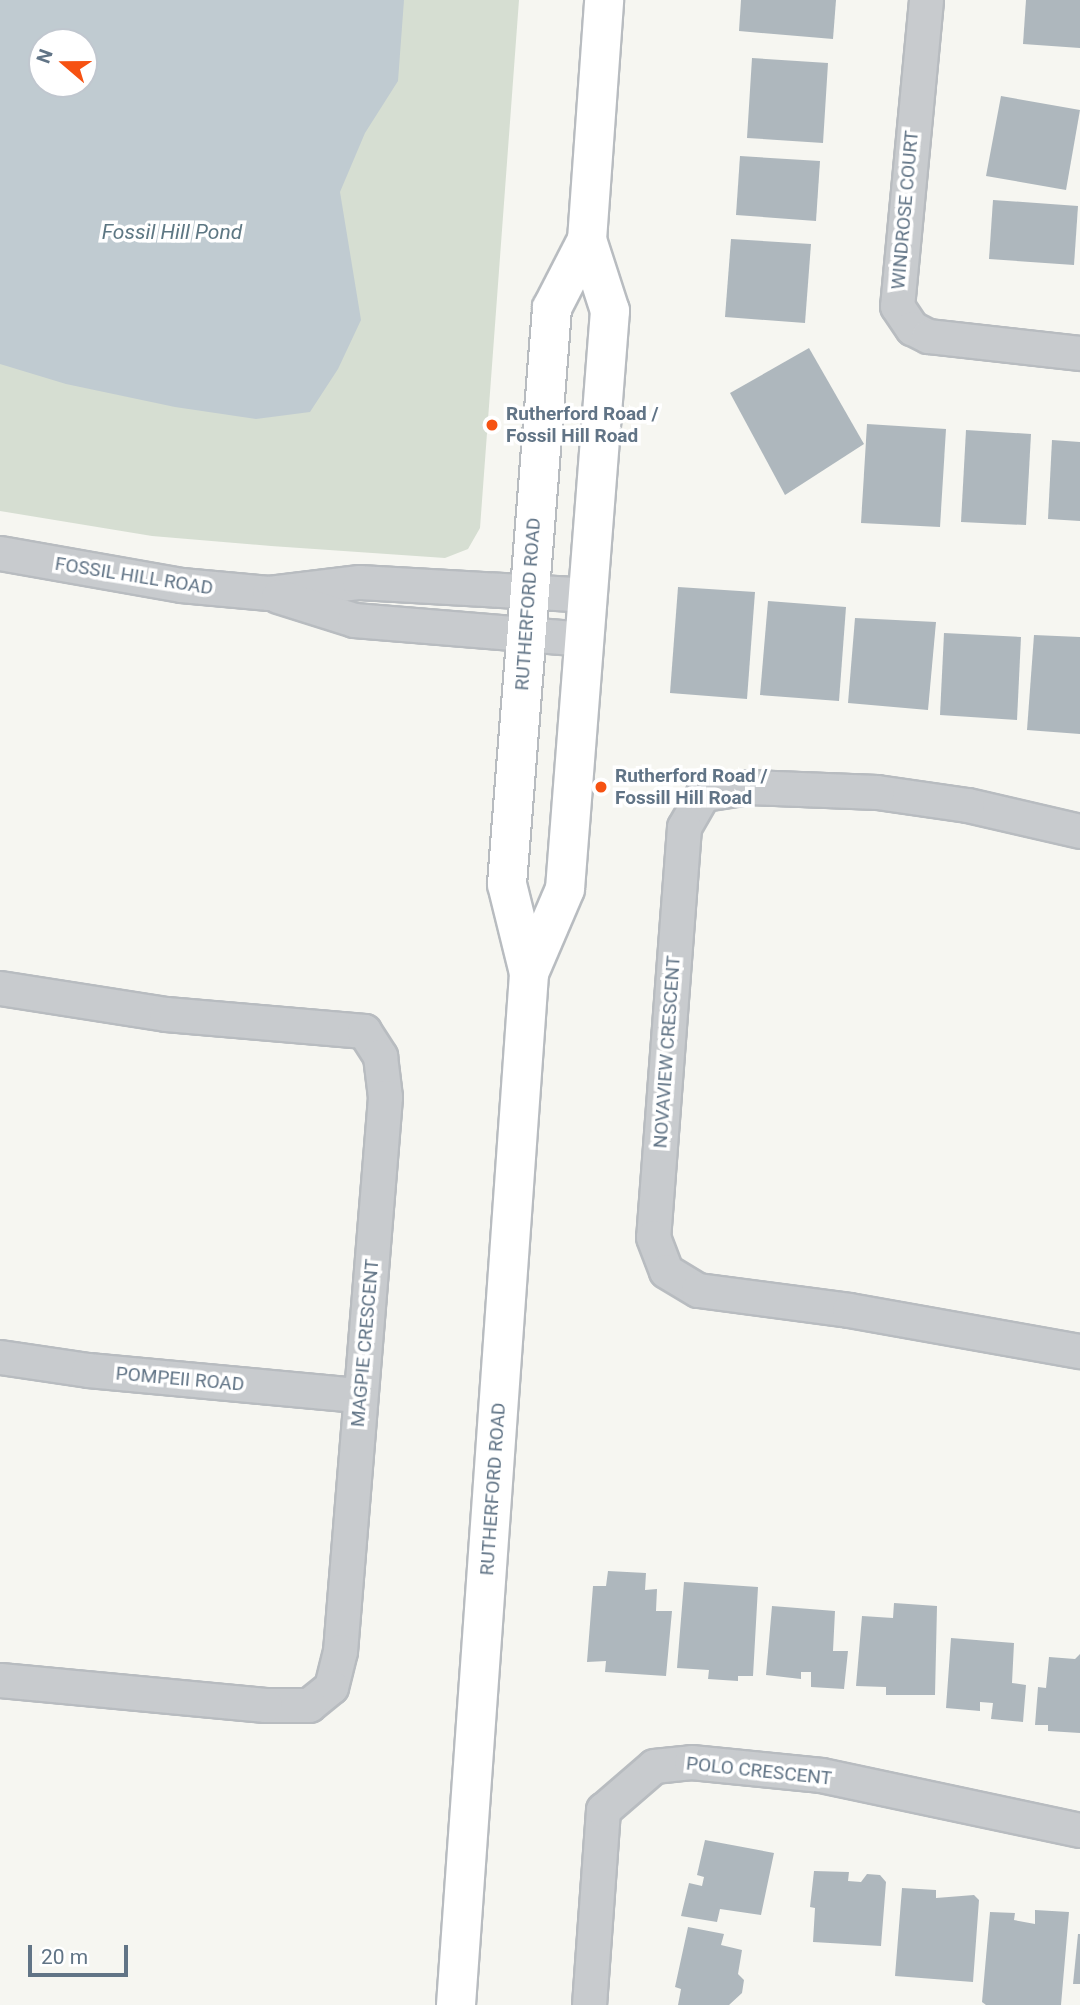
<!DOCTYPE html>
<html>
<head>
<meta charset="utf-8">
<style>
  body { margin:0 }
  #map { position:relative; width:1080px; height:2005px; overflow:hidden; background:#f6f6f1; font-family:Roboto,sans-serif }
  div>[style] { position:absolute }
  .green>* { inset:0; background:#d6ded2 }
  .water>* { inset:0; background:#c0cbd1 }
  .building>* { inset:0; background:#aeb7bd }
  .roads { filter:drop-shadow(2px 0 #b8bcc0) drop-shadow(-2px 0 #b8bcc0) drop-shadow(0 2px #b8bcc0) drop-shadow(0 -2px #b8bcc0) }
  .minor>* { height:33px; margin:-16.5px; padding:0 16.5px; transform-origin:16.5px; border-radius:16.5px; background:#c8cbce }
  .major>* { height:38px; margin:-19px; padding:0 19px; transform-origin:19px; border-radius:19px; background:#fff }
  .dots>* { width:19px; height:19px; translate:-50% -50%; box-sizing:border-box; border:4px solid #fff; border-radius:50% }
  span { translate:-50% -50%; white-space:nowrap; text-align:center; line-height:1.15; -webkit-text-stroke:7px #fff; paint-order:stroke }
  .street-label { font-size:19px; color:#617486 }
  .poi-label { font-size:19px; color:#617486; font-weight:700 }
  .left { translate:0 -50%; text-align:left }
  .water-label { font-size:21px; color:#5d7783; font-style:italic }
  .north { position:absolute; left:28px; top:28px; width:70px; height:70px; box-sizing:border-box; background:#fff; border:2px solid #c0c7cf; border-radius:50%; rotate:290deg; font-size:19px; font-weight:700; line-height:28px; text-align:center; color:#617486 }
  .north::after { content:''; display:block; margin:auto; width:24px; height:32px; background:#f65212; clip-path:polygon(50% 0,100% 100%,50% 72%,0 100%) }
  .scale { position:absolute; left:28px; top:1945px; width:100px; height:32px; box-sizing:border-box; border:4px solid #617486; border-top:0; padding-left:9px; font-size:21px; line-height:24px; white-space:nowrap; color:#617486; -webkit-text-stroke:5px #fff; paint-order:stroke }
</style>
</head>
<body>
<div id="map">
  <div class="green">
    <div style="clip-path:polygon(evenodd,0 0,519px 0,480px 528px,468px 549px,445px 558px,271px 546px,152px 536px,0 511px,0 0,42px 42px,84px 42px,84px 84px,42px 84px,42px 42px)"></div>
  </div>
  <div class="water">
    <div style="clip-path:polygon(evenodd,0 0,404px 0,398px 81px,365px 133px,340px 192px,361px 320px,338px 369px,310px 412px,256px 419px,175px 407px,66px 384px,0 364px,0 0,42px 42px,84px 42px,84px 84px,42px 84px,42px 42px)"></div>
  </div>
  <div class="building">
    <div style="clip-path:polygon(741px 0,836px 0,833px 39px,739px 31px)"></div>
    <div style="clip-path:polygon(1026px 0,1080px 0,1080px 48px,1023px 44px)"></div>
    <div style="clip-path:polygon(752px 58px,828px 63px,823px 143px,747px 138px)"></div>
    <div style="clip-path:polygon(1001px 96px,1080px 110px,1066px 190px,986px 176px)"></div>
    <div style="clip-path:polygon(740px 156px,820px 161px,816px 221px,736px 215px)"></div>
    <div style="clip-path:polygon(993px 200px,1078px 206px,1074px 265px,989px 259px)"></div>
    <div style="clip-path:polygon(731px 239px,811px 244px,805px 323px,725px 317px)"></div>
    <div style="clip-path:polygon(809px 348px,864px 444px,785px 495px,730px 393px)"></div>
    <div style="clip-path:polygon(867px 424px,946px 429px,940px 527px,861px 523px)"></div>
    <div style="clip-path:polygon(966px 430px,1031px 434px,1026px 525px,961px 522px)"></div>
    <div style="clip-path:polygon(1052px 440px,1080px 442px,1080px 521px,1048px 519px)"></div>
    <div style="clip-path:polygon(678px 587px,755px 592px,747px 699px,670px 693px)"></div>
    <div style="clip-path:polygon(768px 601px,846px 607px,839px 701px,760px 695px)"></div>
    <div style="clip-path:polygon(855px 618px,936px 622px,928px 710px,848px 703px)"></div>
    <div style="clip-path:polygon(944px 633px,1021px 637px,1017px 720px,940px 715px)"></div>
    <div style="clip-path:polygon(1034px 635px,1080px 637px,1080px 734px,1027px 730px)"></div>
    <div style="clip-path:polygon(608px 1571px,646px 1573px,645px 1590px,657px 1589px,656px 1611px,672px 1611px,666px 1676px,605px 1672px,606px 1661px,587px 1662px,593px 1586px,606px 1586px)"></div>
    <div style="clip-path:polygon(684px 1582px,758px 1587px,753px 1676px,738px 1676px,738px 1681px,708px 1679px,709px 1670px,677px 1668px)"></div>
    <div style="clip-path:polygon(894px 1603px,937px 1606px,935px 1695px,886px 1695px,886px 1687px,856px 1686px,862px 1616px,893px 1618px)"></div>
    <div style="clip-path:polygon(772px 1606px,835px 1611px,833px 1651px,848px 1651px,844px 1689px,811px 1687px,811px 1672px,801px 1672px,801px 1679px,766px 1675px)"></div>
    <div style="clip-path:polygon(951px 1638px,1014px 1643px,1012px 1683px,1026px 1685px,1023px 1722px,991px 1719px,993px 1703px,980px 1702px,980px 1711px,946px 1708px)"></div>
    <div style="clip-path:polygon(1080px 1654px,1080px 1733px,1048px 1731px,1048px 1725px,1035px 1725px,1038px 1687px,1046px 1688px,1049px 1657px,1075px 1659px)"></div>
    <div style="clip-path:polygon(705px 1840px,774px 1853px,761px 1915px,720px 1909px,717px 1922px,681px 1916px,689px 1883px,702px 1886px,704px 1877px,697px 1875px)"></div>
    <div style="clip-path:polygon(814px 1871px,849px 1872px,848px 1881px,861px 1882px,867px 1874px,880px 1875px,886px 1882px,881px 1946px,813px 1942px,815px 1908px,810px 1907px)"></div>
    <div style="clip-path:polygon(902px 1888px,936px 1890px,936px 1898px,974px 1895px,979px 1900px,973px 1982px,895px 1976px)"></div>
    <div style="clip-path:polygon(1035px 1910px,1069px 1912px,1061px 2005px,986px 2005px,982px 2002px,990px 1912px,1015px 1913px,1014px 1920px,1035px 1924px)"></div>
    <div style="clip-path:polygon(688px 1927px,724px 1934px,721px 1945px,742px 1950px,738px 1974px,744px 1980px,742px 1993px,729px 2005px,678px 2005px,681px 1989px,675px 1987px)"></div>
    <div style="clip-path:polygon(1078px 1934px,1080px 1934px,1080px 1984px,1073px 1984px)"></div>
  </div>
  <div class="roads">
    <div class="minor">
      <div style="left:926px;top:0;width:307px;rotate:95.4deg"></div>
      <div style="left:897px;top:306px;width:27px;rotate:56deg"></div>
      <div style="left:912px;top:328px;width:18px;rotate:27deg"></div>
      <div style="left:928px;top:336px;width:153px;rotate:6.4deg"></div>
      <div style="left:0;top:553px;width:184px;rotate:10deg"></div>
      <div style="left:181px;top:585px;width:88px;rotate:5.2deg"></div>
      <div style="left:269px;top:593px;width:91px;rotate:-7deg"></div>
      <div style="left:359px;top:582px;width:229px;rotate:3.2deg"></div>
      <div style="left:278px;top:596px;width:80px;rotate:17.5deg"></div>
      <div style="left:354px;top:620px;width:232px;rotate:4.7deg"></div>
      <div style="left:1080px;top:831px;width:116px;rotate:-167deg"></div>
      <div style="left:967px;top:805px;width:91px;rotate:-171.8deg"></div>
      <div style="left:877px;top:792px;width:128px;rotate:-177.8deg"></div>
      <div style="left:749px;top:787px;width:47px;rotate:171.3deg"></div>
      <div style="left:703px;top:794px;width:38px;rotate:120deg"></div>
      <div style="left:684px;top:827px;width:411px;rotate:94.3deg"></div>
      <div style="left:653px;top:1237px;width:36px;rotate:69deg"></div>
      <div style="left:666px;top:1271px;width:37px;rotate:31deg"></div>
      <div style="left:698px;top:1290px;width:152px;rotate:7.5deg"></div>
      <div style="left:849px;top:1310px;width:235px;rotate:10.1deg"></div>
      <div style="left:0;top:988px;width:168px;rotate:8.9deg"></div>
      <div style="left:166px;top:1014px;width:199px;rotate:4.9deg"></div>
      <div style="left:364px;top:1031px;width:30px;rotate:57deg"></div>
      <div style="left:380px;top:1056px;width:41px;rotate:83deg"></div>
      <div style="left:385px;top:1097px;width:556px;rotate:94.64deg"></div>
      <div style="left:340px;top:1651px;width:37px;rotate:104deg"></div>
      <div style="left:331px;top:1687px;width:28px;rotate:141deg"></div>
      <div style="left:309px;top:1705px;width:44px;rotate:180deg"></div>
      <div style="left:265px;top:1705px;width:266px;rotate:-174.6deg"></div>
      <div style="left:0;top:1357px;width:89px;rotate:8.4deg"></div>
      <div style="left:88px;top:1370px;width:273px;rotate:5.3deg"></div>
      <div style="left:589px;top:2005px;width:196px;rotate:-85.9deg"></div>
      <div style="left:603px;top:1810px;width:67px;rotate:-40.8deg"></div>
      <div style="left:654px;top:1766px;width:37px;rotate:-6deg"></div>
      <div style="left:691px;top:1762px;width:131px;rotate:5.7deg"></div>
      <div style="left:821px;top:1775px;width:265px;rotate:12deg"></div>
    </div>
    <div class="major">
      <div style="left:529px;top:973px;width:91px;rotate:-66.8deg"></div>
      <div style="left:565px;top:889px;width:580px;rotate:-85.55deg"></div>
      <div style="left:610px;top:311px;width:75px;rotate:-107.9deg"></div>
      <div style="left:587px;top:240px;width:241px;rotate:-85.9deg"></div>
      <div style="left:456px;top:2005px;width:1035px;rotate:-85.95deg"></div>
      <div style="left:529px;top:973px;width:92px;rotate:-103.9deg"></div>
      <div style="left:507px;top:884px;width:578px;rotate:-85.53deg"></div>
      <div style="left:552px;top:308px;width:76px;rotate:-62.8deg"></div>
    </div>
  </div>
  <div class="dots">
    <div style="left:492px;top:425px;background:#f65212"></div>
    <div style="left:601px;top:787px;background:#f65212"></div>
  </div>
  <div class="street-label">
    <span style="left:905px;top:210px;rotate:-85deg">WINDROSE COURT</span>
    <span style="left:134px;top:576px;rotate:9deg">FOSSIL HILL ROAD</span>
    <span style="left:528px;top:604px;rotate:-86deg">RUTHERFORD ROAD</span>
    <span style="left:667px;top:1052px;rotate:-86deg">NOVAVIEW CRESCENT</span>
    <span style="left:365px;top:1343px;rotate:-85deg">MAGPIE CRESCENT</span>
    <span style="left:180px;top:1379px;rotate:5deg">POMPEII ROAD</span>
    <span style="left:493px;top:1489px;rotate:-86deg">RUTHERFORD ROAD</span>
    <span style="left:759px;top:1771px;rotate:6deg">POLO CRESCENT</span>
  </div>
  <div class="poi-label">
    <span class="left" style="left:506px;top:425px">Rutherford Road /<br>Fossil Hill Road</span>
    <span class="left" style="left:615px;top:787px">Rutherford Road /<br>Fossill Hill Road</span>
  </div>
  <div class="water-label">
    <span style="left:172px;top:232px">Fossil Hill Pond</span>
  </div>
  <div class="north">N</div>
  <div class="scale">20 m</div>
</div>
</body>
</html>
